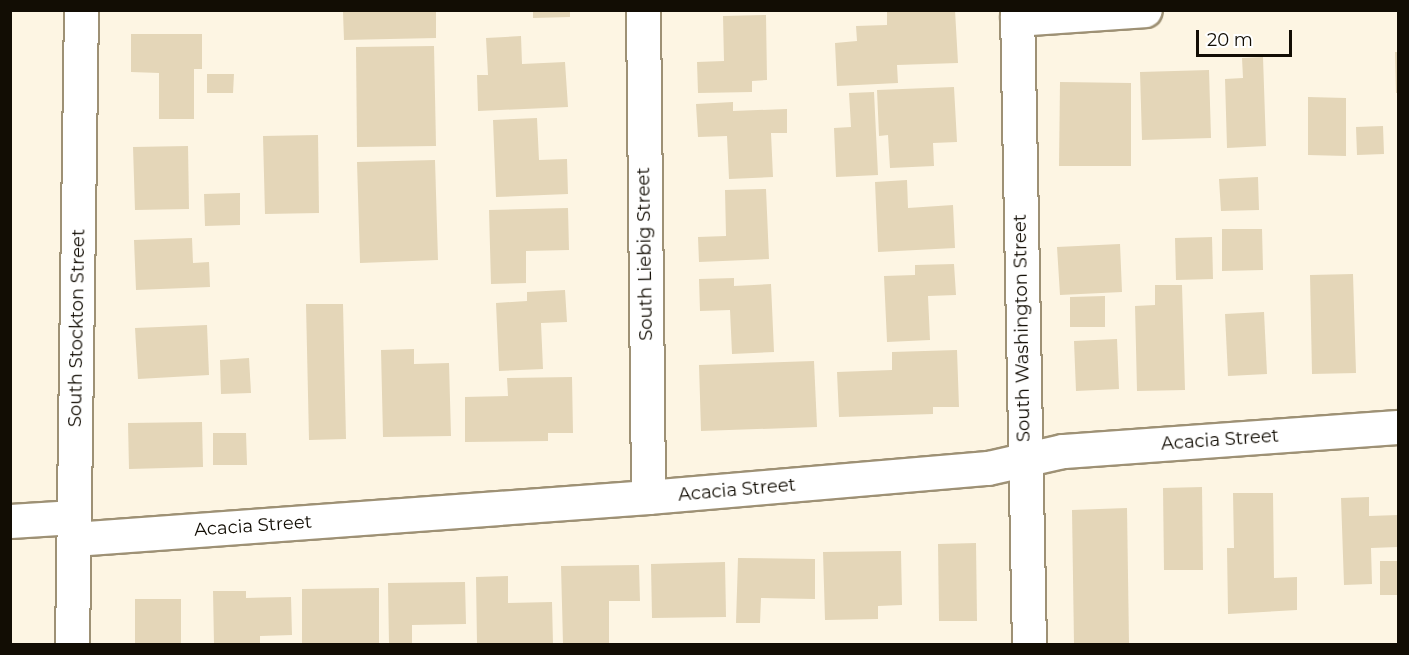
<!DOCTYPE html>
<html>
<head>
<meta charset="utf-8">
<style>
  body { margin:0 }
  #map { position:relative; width:1409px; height:655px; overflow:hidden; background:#fdf5e3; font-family:Montserrat,sans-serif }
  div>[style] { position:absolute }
  .building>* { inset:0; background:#e4d6b8 }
  .roads { filter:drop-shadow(2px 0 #9e9175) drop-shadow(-2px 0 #9e9175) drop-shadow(0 2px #9e9175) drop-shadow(0 -2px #9e9175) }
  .minor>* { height:33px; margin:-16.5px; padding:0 16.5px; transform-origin:16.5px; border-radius:16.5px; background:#fff }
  span { translate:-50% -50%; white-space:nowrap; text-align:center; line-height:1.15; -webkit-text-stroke:6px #fff; paint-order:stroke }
  .street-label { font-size:18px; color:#120d04 }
  .frame { position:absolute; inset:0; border:12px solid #120d04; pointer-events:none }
  .scale { position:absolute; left:1196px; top:30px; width:96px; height:27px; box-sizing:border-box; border:3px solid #120d04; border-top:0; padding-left:8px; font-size:18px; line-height:21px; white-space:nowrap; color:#120d04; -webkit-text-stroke:4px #fff; paint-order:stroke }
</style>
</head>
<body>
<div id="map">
  <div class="building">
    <div style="clip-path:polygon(533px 10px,570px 10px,570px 17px,533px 18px)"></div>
    <div style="clip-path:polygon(887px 10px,955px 10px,958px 63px,897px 65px,898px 83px,837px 86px,835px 43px,857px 41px,856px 26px,887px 25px)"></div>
    <div style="clip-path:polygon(436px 11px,436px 38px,344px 40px,343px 12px)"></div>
    <div style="clip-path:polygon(766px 15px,767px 80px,752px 81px,752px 92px,698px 93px,697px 62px,724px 61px,723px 16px)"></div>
    <div style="clip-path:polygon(131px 34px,202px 34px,202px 69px,194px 69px,194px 119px,159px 119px,159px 73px,131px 72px)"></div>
    <div style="clip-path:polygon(521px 36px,522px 64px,565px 62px,568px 107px,478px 111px,477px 75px,488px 75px,486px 38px)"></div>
    <div style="clip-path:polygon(434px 46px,436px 146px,357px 147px,356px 47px)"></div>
    <div style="clip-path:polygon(1395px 52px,1398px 52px,1398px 93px,1396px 93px)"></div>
    <div style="clip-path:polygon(1263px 57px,1266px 146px,1227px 148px,1225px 79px,1243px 78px,1242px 58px)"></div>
    <div style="clip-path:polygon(1209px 70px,1211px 138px,1142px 140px,1140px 72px)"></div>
    <div style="clip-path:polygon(207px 74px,234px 74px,233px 93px,207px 93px)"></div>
    <div style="clip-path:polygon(1060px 82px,1131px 83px,1131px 166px,1059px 166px)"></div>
    <div style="clip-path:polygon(954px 87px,957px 142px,933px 143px,934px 166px,890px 168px,888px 135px,879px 136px,877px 90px)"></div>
    <div style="clip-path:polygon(874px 92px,878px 175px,836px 177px,834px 128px,851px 127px,849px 93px)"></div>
    <div style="clip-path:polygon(1308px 97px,1346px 98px,1346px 156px,1308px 155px)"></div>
    <div style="clip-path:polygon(733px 102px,733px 111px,787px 109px,787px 133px,771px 133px,773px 177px,729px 179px,727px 136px,698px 137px,696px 104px)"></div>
    <div style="clip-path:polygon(537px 118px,539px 160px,567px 159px,568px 194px,496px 197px,493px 120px)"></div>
    <div style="clip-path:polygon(1383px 126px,1384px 154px,1357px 155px,1356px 127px)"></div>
    <div style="clip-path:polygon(318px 135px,319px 213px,265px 214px,263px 136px)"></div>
    <div style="clip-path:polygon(188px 146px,189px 209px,135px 210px,133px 147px)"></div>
    <div style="clip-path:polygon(435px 160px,438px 260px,360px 263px,357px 162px)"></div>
    <div style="clip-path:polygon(1258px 177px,1259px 210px,1221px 211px,1219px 179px)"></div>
    <div style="clip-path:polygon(907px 180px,908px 208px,953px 205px,955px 248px,878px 252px,875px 182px)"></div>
    <div style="clip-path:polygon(766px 189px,769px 259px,699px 262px,698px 237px,726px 236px,725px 190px)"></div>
    <div style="clip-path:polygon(240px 193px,240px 225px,205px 226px,204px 194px)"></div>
    <div style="clip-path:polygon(568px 208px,569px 250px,526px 251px,526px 283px,491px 284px,489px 210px)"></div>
    <div style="clip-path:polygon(1222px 229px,1262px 229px,1263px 270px,1222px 271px)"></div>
    <div style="clip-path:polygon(1212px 237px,1213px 279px,1176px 280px,1175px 238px)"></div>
    <div style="clip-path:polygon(192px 238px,193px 263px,209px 262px,210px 287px,136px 290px,134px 240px)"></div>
    <div style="clip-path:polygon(1120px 244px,1122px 292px,1060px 295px,1057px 247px)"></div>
    <div style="clip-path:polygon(954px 264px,956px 295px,928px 296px,930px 340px,887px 342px,884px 276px,915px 275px,915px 265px)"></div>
    <div style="clip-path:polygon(1353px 274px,1356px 373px,1312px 374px,1310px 275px)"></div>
    <div style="clip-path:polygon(734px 278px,734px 286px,771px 284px,774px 352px,732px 354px,730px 310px,700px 311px,699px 279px)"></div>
    <div style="clip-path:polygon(1155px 285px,1182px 285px,1185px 390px,1137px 391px,1135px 306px,1155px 305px)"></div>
    <div style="clip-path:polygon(565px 290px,567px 322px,541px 323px,543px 369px,499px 371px,496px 303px,527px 301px,527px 292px)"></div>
    <div style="clip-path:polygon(1105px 296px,1105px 327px,1070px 327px,1070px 297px)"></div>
    <div style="clip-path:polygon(306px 304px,343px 304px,346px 439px,309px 440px)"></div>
    <div style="clip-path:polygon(1264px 312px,1267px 374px,1228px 376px,1225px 314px)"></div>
    <div style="clip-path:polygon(207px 325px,209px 375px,138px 379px,135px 328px)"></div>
    <div style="clip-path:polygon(1117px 339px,1119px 389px,1076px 391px,1074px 341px)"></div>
    <div style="clip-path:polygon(414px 349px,414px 364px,449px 363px,451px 436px,383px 437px,381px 350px)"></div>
    <div style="clip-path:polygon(957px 350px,959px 407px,933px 407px,933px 414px,839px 417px,837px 372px,892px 370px,892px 352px)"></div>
    <div style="clip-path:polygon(249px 358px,251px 393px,221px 394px,220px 360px)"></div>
    <div style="clip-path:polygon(814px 361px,817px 427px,701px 431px,699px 365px)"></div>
    <div style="clip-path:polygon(572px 377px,573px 433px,548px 433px,548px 441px,465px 442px,465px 397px,508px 396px,507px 378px)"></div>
    <div style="clip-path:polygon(202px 422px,203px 467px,129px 469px,128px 423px)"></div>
    <div style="clip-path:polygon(213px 433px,246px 433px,247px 465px,213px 465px)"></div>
    <div style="clip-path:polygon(1202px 487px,1203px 570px,1164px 570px,1163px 488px)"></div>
    <div style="clip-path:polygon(1233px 493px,1273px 493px,1274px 578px,1297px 577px,1297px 610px,1228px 614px,1227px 548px,1234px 548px)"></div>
    <div style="clip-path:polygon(1369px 497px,1369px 516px,1398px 515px,1398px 547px,1371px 548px,1372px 584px,1344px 585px,1341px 498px)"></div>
    <div style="clip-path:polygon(1127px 508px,1129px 644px,1074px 644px,1072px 510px)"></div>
    <div style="clip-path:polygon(976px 543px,977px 621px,939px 621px,938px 544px)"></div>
    <div style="clip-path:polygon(901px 551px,902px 605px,878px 606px,878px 619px,825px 620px,823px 552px)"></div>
    <div style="clip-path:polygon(738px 558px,815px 559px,815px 599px,761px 598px,760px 623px,736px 623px)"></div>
    <div style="clip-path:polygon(1380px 561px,1398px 561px,1398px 595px,1380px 595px)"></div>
    <div style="clip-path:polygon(725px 562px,726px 617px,652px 618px,651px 564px)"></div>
    <div style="clip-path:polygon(639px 565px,640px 601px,609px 601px,609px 643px,563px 644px,561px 566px)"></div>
    <div style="clip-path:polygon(508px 576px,508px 603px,552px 602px,553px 644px,477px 644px,476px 577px)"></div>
    <div style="clip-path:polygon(465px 582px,466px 624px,412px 625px,412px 644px,389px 644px,388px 583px)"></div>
    <div style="clip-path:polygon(379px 588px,379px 644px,302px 644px,302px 589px)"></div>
    <div style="clip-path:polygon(213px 591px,246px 591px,246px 598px,291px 597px,292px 635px,260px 636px,260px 644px,214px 644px)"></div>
    <div style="clip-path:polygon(135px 599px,181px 599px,181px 644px,135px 644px)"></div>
  </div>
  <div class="roads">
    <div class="minor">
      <div style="left:643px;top:10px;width:487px;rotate:89.4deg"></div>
      <div style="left:1017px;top:10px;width:634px;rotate:88.92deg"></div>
      <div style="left:1017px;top:19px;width:128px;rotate:-4deg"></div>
      <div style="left:10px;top:521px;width:64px;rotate:-3.6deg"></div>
      <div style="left:74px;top:539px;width:576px;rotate:-4.18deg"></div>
      <div style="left:648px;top:497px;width:341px;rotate:-4.9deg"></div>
      <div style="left:988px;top:468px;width:77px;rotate:-12.8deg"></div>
      <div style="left:1063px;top:451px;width:336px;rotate:-4.1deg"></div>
      <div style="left:72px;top:644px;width:634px;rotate:-89.19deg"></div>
    </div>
  </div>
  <div class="street-label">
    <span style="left:645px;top:254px;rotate:-91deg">South Liebig Street</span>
    <span style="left:77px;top:328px;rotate:-89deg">South Stockton Street</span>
    <span style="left:1022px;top:328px;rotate:-91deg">South Washington Street</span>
    <span style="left:1220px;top:440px;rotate:-4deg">Acacia Street</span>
    <span style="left:737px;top:490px;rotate:-5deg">Acacia Street</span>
    <span style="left:253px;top:526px;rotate:-4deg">Acacia Street</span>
  </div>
  <div class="frame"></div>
  <div class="scale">20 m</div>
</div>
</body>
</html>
